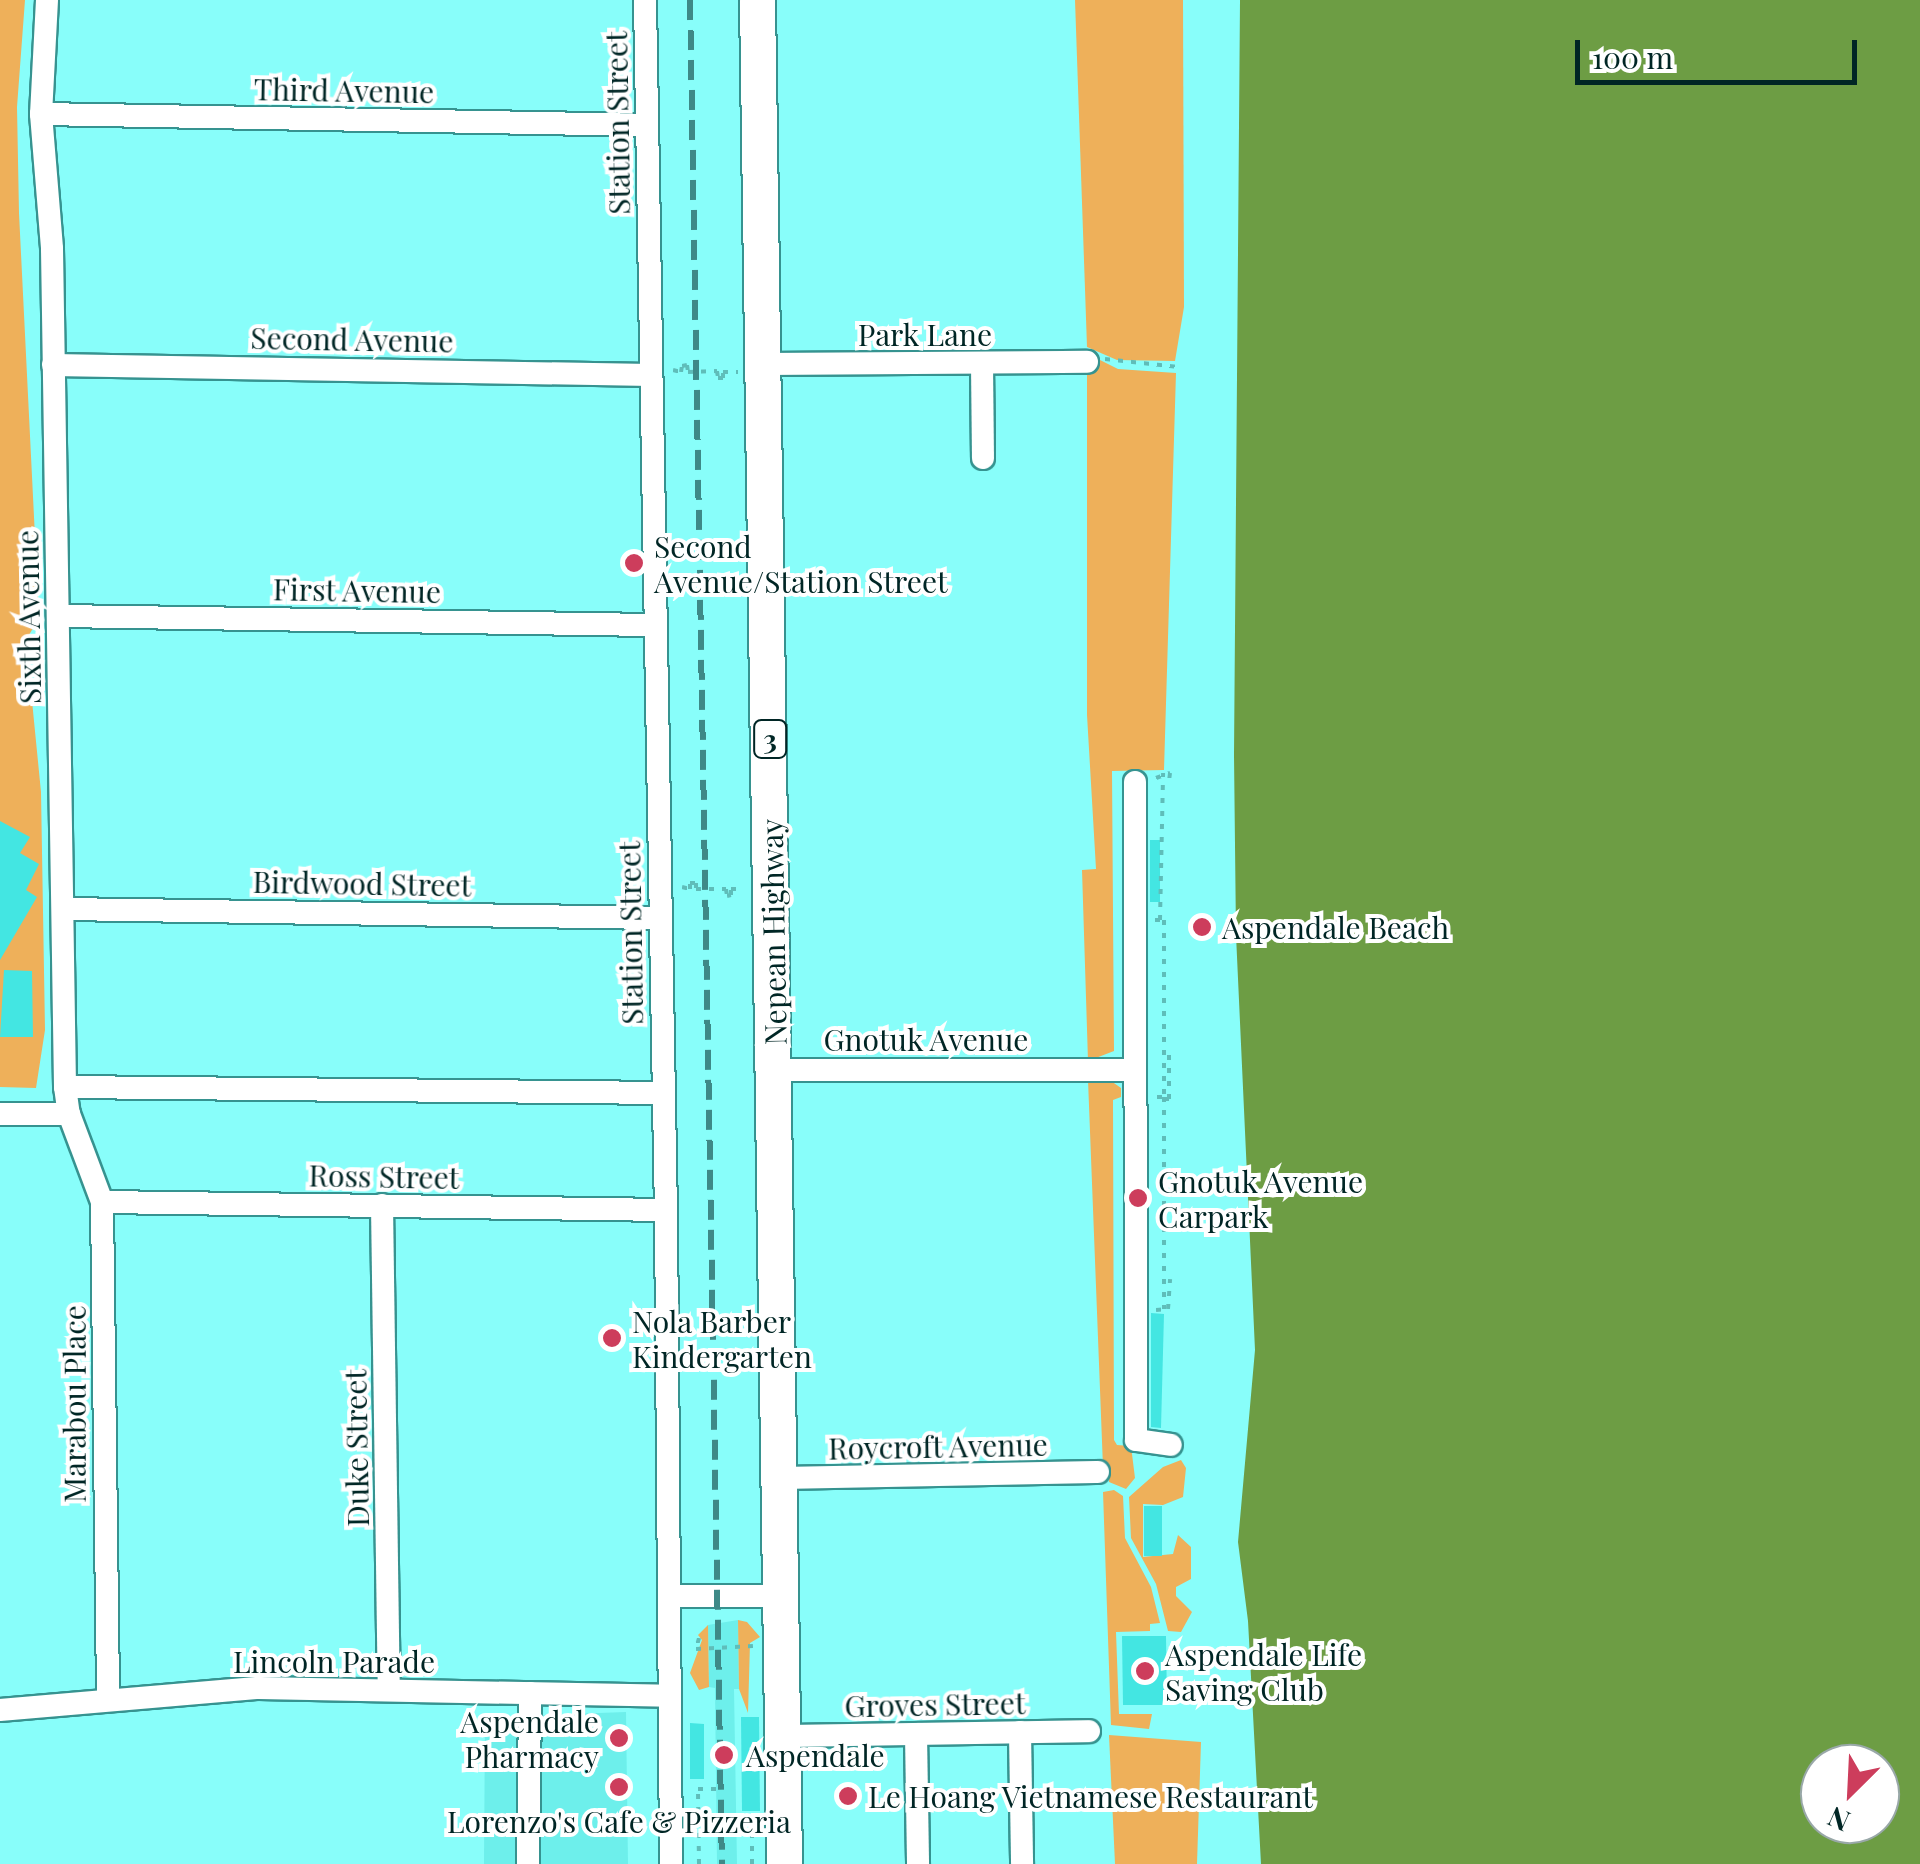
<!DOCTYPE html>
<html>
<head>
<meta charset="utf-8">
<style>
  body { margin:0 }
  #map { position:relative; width:1920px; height:1864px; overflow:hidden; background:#88fefa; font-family:"Playfair Display",serif }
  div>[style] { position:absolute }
  .built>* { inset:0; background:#6defeb }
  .green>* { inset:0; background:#eeb05a }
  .water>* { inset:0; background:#6d9d44 }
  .building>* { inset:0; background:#43e6e2 }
  .path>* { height:4px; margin-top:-2px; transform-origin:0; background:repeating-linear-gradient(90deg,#5fbdb9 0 5px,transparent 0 13px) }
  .roads { filter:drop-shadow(2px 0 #369390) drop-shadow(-2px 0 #369390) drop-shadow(0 2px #369390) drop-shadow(0 -2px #369390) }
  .minor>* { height:22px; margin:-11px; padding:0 11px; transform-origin:11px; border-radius:11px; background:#fff }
  .highway>* { height:35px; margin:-17.5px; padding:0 17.5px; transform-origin:17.5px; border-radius:17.5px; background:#fff }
  .rail>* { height:6px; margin-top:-3px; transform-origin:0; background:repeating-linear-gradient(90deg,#3e8987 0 20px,transparent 0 30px) }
  .dots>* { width:28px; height:28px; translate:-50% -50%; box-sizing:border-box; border:5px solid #fff; border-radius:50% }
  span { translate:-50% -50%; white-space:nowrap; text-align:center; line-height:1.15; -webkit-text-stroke:8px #fff; paint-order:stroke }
  .shield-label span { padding:2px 8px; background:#fff; border:2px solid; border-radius:8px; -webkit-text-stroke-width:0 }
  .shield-label { font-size:28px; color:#002625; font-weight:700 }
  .street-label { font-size:30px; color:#002625 }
  .poi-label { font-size:30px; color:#002625 }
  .left { translate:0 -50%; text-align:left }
  .right { translate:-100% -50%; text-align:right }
  .north { position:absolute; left:1800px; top:1744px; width:100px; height:100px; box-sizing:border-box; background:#fff; border:2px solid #99a8a8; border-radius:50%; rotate:204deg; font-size:28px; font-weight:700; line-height:40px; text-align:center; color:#002625 }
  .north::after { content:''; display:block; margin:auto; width:35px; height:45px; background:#cd3d5c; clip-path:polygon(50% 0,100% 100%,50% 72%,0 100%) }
  .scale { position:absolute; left:1575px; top:40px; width:282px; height:45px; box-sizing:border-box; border:5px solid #002625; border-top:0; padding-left:12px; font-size:30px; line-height:35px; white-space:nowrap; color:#002625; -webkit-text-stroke:8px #fff; paint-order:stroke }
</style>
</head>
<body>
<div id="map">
  <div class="built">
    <div style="clip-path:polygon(738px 1620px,739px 1689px,734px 1689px,737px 1864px,717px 1864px,715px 1688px,709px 1687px,708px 1625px)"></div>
    <div style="clip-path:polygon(626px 1712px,628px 1864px,484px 1864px,485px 1717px)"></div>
  </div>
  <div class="green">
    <div style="clip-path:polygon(0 0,25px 0,17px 107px,19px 213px,39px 618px,26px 640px,41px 792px,45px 1030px,36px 1088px,0 1087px)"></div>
    <div style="clip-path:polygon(1075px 0,1183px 0,1184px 307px,1175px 361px,1117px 360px,1087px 347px)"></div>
    <div style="clip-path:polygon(1092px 356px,1118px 369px,1176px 373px,1164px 770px,1112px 771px,1114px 1051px,1088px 1061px,1082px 870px,1096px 869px,1087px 715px,1087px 367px)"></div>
    <div style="clip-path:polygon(1088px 1080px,1111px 1081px,1121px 1088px,1121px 1097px,1113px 1100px,1114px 1440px,1117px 1445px,1131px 1446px,1135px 1478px,1126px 1489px,1109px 1482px,1109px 1467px,1103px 1467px)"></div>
    <div style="clip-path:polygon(1181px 1460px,1186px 1468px,1183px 1497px,1163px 1505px,1143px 1504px,1143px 1557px,1173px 1554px,1178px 1535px,1191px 1547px,1191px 1579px,1176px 1587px,1176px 1596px,1192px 1612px,1181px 1632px,1168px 1631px,1156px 1584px,1131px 1538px,1129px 1497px,1163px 1467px)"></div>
    <div style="clip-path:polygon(1114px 1490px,1123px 1496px,1125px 1538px,1151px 1587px,1160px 1623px,1150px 1624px,1150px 1631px,1116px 1632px,1119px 1714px,1152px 1714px,1149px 1729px,1111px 1725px,1103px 1492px)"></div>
    <div style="clip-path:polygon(738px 1620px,747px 1622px,760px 1637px,750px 1643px,748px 1713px,739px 1689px)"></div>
    <div style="clip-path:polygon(708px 1625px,709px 1687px,699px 1690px,690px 1673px,702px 1640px,698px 1635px)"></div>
    <div style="clip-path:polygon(1109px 1735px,1201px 1742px,1197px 1864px,1115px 1864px)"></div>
  </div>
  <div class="water">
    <div style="clip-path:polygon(evenodd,1240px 0,1920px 0,1920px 1864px,1261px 1864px,1248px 1621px,1238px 1542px,1255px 1350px,1236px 935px,1234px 755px,1240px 0,1820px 1764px,1880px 1764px,1880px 1824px,1820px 1824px,1820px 1764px)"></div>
  </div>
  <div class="building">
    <div style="clip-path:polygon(0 821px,30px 837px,20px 853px,39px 864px,26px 890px,37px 897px,0 960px)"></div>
    <div style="clip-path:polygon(1150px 840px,1160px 840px,1160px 902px,1150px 902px)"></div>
    <div style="clip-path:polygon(4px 970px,32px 971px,33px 1037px,0 1037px)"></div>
    <div style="clip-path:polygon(1151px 1313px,1164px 1314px,1161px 1428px,1151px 1427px)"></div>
    <div style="clip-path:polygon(1144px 1506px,1162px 1506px,1162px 1556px,1144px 1556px)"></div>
    <div style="clip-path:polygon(1122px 1636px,1166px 1636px,1167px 1705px,1123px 1705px)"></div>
    <div style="clip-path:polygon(741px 1717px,759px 1717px,760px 1811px,742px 1811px)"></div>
    <div style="clip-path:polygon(690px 1723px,704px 1724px,704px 1779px,690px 1779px)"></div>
  </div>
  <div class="path">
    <div style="left:1105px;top:359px;width:74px;rotate:6.2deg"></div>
    <div style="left:673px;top:370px;width:8px;rotate:14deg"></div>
    <div style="left:681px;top:372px;width:6px;rotate:-81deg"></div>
    <div style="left:682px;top:366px;width:5px;rotate:-11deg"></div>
    <div style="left:687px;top:365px;width:7px;rotate:82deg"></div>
    <div style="left:688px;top:372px;width:29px;rotate:-2deg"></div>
    <div style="left:717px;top:371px;width:7px;rotate:82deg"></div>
    <div style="left:718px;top:378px;width:5px"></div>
    <div style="left:723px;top:378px;width:6px;rotate:-90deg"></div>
    <div style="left:723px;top:372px;width:15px"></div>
    <div style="left:1156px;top:778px;width:15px;rotate:-20deg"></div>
    <div style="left:1170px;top:773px;width:8px;rotate:97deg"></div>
    <div style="left:682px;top:887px;width:8px;rotate:14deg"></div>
    <div style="left:690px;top:889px;width:6px;rotate:-90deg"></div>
    <div style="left:690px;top:883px;width:6px"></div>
    <div style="left:696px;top:883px;width:6px;rotate:90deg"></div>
    <div style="left:696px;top:889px;width:30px"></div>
    <div style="left:726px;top:889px;width:7px;rotate:82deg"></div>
    <div style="left:727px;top:896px;width:4px;rotate:-14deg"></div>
    <div style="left:731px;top:895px;width:6px;rotate:-90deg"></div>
    <div style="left:731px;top:889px;width:11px"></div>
    <div style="left:1155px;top:920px;width:9px"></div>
    <div style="left:1164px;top:920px;width:177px;rotate:90deg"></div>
    <div style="left:1160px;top:920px;width:147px;rotate:-88.8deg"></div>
    <div style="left:1157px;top:1097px;width:7px"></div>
    <div style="left:1164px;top:1097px;width:212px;rotate:90deg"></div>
    <div style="left:1164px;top:1099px;width:5px"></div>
    <div style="left:1169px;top:1099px;width:50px;rotate:-90deg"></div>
    <div style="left:1156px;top:1310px;width:12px;rotate:-5deg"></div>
    <div style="left:1168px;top:1309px;width:30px;rotate:-86deg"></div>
    <div style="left:699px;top:1638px;width:11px;rotate:105deg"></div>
    <div style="left:696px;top:1649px;width:57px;rotate:-3deg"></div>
    <div style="left:699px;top:1864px;width:75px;rotate:-90.8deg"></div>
    <div style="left:698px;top:1789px;width:18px"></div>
    <div style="left:752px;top:1864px;width:46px;rotate:-90deg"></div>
    <div style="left:752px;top:1818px;width:4px"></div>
  </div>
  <div class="roads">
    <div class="minor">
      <div style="left:47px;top:0;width:114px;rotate:93deg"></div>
      <div style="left:41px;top:114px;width:135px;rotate:85.3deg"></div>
      <div style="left:52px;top:249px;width:838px;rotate:89.11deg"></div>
      <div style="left:65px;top:1087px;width:27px;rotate:82deg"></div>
      <div style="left:69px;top:1114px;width:94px;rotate:69.4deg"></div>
      <div style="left:102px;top:1202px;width:497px;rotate:89.3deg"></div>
      <div style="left:645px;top:0;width:1210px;rotate:89.01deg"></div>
      <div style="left:666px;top:1210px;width:654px;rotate:89.56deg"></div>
      <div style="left:41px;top:114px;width:606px;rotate:1.04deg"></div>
      <div style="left:764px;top:364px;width:323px;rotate:-0.4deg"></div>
      <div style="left:982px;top:364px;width:94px;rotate:89.4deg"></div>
      <div style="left:53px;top:365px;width:598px;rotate:0.96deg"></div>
      <div style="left:59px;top:616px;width:596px;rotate:0.87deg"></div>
      <div style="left:1135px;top:782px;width:658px;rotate:89.91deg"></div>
      <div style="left:1136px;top:1440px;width:35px;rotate:8deg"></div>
      <div style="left:64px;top:909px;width:596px;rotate:0.87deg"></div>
      <div style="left:775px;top:1070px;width:358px"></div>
      <div style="left:65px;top:1087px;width:598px;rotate:0.57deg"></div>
      <div style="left:0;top:1114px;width:69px"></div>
      <div style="left:102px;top:1202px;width:564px;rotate:0.81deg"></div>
      <div style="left:382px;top:1205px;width:485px;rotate:89.2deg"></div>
      <div style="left:779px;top:1478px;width:319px;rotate:-1.1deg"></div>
      <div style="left:670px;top:1596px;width:111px"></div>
      <div style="left:0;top:1710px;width:260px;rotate:-4.9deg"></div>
      <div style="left:259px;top:1688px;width:410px;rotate:1.1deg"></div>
      <div style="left:1020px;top:1732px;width:132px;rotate:89.1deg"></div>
      <div style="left:916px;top:1734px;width:130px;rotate:89.1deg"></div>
      <div style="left:783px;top:1736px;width:306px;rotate:-0.9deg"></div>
      <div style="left:528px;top:1864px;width:171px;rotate:-89.3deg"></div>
    </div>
    <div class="highway">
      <div style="left:757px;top:0;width:1864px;rotate:89.17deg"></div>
    </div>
  </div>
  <div class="rail">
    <div style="left:690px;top:0;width:1864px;rotate:89.02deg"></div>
  </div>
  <div class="dots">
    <div style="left:634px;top:563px;background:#cd3d5c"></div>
    <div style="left:1202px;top:927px;background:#cd3d5c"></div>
    <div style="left:1138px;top:1198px;background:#cd3d5c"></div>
    <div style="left:612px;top:1338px;background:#cd3d5c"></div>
    <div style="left:1145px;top:1671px;background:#cd3d5c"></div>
    <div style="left:619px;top:1738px;background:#cd3d5c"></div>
    <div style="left:724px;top:1755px;background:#cd3d5c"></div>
    <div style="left:619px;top:1787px;background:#cd3d5c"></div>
    <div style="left:848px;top:1796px;background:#cd3d5c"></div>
  </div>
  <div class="shield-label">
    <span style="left:770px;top:739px">3</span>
  </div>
  <div class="street-label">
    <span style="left:344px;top:90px;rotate:1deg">Third Avenue</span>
    <span style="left:617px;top:123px;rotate:-91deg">Station Street</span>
    <span style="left:925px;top:334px">Park Lane</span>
    <span style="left:352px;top:339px;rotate:1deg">Second Avenue</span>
    <span style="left:357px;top:590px;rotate:1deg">First Avenue</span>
    <span style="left:28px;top:617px;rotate:-91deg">Sixth Avenue</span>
    <span style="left:362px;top:883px;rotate:1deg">Birdwood Street</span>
    <span style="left:773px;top:932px;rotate:-91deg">Nepean Highway</span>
    <span style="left:630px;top:933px;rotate:-91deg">Station Street</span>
    <span style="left:926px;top:1039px">Gnotuk Avenue</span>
    <span style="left:384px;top:1176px;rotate:1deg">Ross Street</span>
    <span style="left:74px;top:1404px;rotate:-90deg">Marabou Place</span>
    <span style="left:938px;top:1446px;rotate:-1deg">Roycroft Avenue</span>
    <span style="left:356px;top:1448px;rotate:-91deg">Duke Street</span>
    <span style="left:334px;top:1661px">Lincoln Parade</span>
    <span style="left:935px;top:1704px;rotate:-1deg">Groves Street</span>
  </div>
  <div class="poi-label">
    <span class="left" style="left:654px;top:563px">Second<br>Avenue/Station Street</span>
    <span class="left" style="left:1222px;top:927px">Aspendale Beach</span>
    <span class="left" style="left:1158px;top:1198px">Gnotuk Avenue<br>Carpark</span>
    <span class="left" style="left:632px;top:1338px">Nola Barber<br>Kindergarten</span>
    <span class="left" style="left:1165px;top:1671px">Aspendale Life<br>Saving Club</span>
    <span class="right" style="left:599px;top:1738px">Aspendale<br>Pharmacy</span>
    <span class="left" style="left:746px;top:1755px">Aspendale</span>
    <span class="left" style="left:868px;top:1796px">Le Hoang Vietnamese Restaurant</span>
    <span style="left:619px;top:1821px">Lorenzo's Cafe &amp; Pizzeria</span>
  </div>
  <div class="north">N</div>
  <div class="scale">100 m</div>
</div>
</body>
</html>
